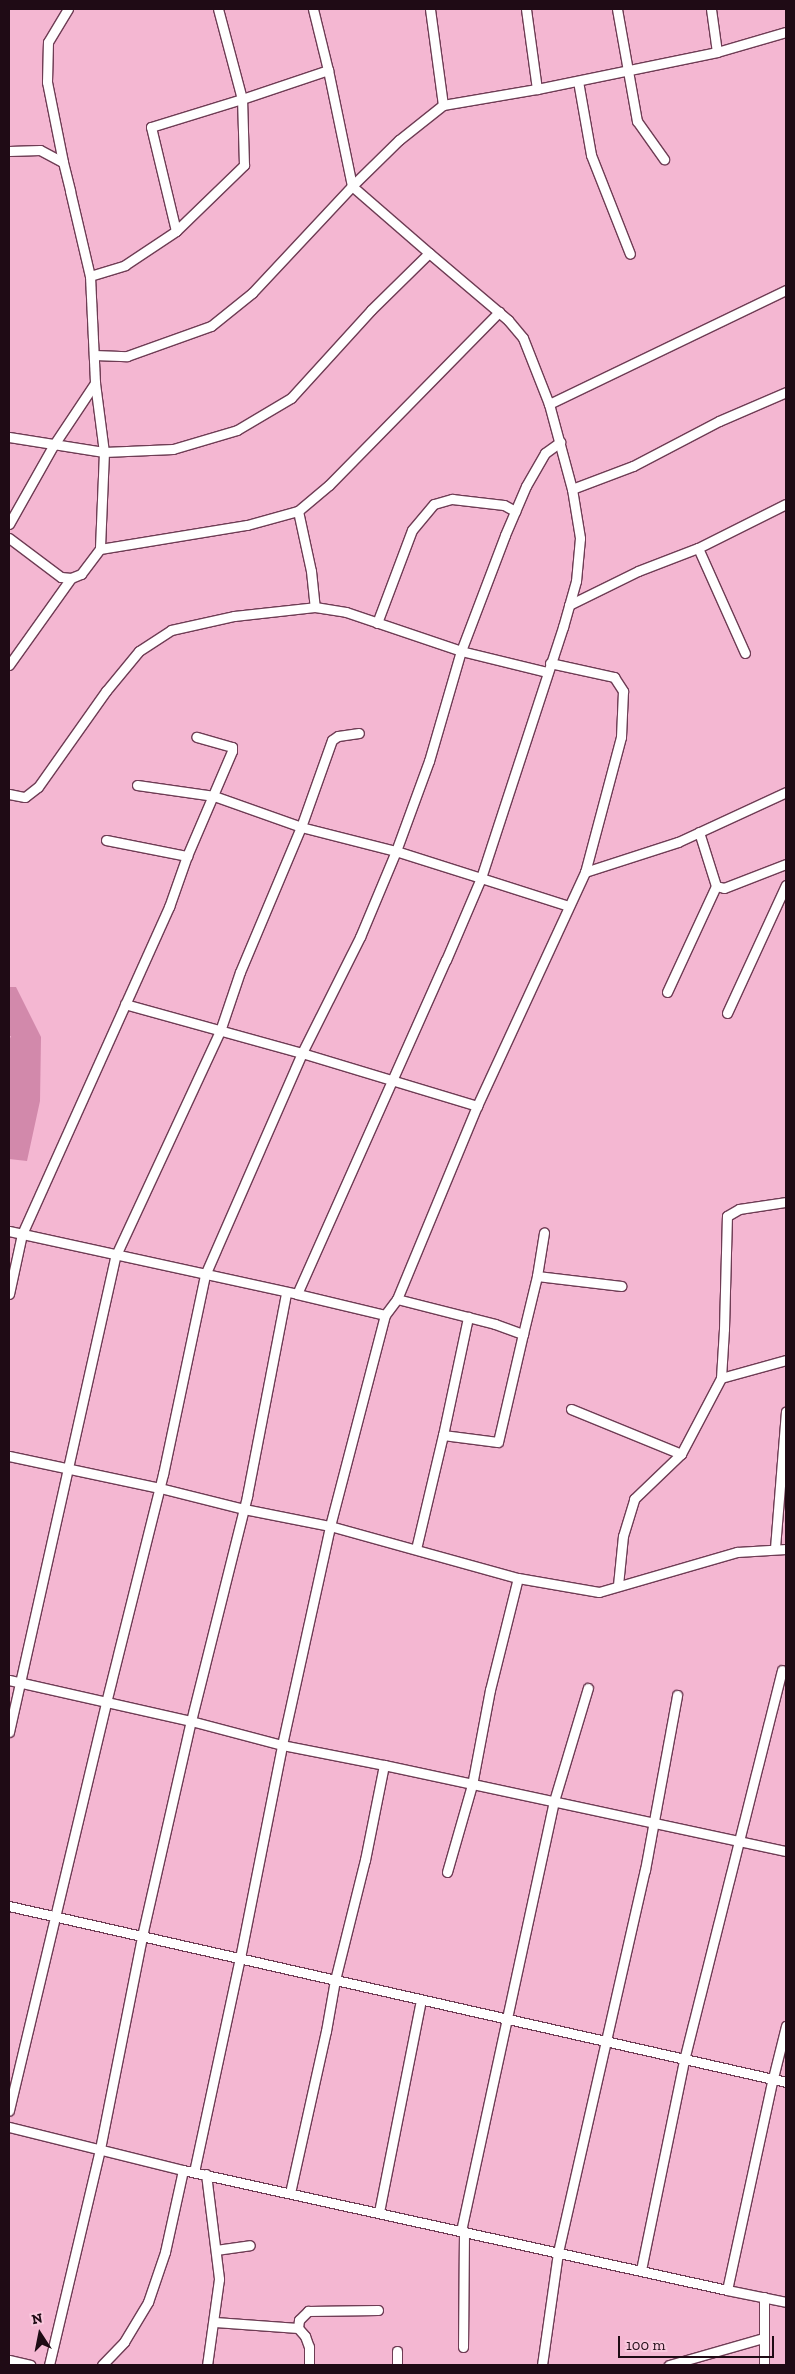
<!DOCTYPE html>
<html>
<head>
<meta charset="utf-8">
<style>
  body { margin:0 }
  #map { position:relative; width:795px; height:2374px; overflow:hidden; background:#f4b7d2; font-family:"Zilla Slab",serif }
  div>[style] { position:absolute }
  .green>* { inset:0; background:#d289ab }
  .roads { filter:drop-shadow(1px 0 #6e3c54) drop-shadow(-1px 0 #6e3c54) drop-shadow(0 1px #6e3c54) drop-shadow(0 -1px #6e3c54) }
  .street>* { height:9px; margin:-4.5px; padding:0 4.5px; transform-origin:4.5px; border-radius:4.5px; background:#fff }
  span { translate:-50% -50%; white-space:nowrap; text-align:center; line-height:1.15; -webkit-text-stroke:4.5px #f9c8dd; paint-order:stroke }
  .frame { position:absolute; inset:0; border:10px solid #1f0b15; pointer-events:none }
  .north { position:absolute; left:15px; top:2309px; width:50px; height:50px; -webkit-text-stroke:4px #f9c8dd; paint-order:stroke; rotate:349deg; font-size:14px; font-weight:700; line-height:20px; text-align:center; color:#1f0b15 }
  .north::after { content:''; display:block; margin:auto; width:18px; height:22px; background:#1f0b15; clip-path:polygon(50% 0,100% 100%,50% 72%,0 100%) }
  .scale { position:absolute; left:618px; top:2336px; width:156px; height:22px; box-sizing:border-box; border:2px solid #1f0b15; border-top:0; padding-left:6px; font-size:15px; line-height:18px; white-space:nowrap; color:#1f0b15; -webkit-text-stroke:4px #f9c8dd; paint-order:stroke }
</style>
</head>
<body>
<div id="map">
  <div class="green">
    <div style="clip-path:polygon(9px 987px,16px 987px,41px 1037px,40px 1101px,27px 1161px,9px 1159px,9px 1041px,11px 1036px,9px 1036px)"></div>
  </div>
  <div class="roads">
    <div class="street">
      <div style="left:313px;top:9px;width:63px;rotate:76.2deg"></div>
      <div style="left:430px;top:9px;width:97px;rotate:82.3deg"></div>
      <div style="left:526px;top:9px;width:81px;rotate:82.2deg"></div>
      <div style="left:617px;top:9px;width:114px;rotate:79.9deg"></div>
      <div style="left:637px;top:121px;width:47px;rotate:54.6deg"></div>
      <div style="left:711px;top:9px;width:43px;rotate:82.1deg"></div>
      <div style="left:578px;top:81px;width:75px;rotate:80deg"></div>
      <div style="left:591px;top:155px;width:106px;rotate:68.5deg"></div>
      <div style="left:9px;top:151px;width:31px;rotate:-2deg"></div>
      <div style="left:40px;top:150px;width:26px;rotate:28deg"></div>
      <div style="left:63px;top:162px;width:30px;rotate:76deg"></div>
      <div style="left:70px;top:191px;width:87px;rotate:76.8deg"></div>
      <div style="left:90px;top:276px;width:107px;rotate:87.3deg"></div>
      <div style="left:95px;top:383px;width:70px;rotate:82.6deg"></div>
      <div style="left:104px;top:452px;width:97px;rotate:92.4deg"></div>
      <div style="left:63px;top:162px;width:82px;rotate:-101.3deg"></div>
      <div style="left:47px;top:82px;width:40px;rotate:-88.6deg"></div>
      <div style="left:48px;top:42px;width:39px;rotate:-59deg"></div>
      <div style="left:176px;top:231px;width:107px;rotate:-103.5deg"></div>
      <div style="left:151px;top:127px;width:95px;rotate:-17.1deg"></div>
      <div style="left:242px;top:99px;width:93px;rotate:-104.9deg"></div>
      <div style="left:90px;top:276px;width:37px;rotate:-17deg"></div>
      <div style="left:125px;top:265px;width:61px;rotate:-33.7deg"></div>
      <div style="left:176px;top:231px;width:95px;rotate:-44.1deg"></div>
      <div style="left:244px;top:165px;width:66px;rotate:-91.7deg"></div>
      <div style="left:242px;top:99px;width:91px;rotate:-18.6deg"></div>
      <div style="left:328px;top:70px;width:118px;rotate:78.3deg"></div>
      <div style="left:352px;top:186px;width:102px;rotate:41deg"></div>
      <div style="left:94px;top:355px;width:33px;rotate:2deg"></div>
      <div style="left:127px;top:356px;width:89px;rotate:-19.7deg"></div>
      <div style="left:211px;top:326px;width:53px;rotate:-38.8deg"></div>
      <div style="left:252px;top:293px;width:146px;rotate:-46.9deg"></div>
      <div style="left:352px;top:186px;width:66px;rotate:-44.4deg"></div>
      <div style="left:399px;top:140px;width:56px;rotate:-38.5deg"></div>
      <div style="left:443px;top:105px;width:95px;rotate:-9.7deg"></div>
      <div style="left:537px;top:89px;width:184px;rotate:-11.6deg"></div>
      <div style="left:717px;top:52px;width:72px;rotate:-16.2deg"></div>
      <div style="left:549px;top:404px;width:263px;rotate:-25.7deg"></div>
      <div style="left:9px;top:437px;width:96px;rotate:9deg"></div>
      <div style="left:104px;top:452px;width:69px;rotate:-2.5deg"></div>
      <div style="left:173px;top:449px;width:67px;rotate:-16.5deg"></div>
      <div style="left:237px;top:430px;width:63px;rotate:-30.7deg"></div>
      <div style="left:291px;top:398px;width:119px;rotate:-47.7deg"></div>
      <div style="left:371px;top:310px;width:81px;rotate:-44.5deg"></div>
      <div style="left:429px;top:253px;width:104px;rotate:40.3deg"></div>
      <div style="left:508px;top:320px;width:23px;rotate:50deg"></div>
      <div style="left:523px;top:338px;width:71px;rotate:68.5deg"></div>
      <div style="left:549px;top:404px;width:88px;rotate:74.9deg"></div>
      <div style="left:572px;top:489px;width:50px;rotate:80.7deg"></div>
      <div style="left:580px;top:538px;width:43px;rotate:95.3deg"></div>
      <div style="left:576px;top:581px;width:48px;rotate:105.8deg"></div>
      <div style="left:563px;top:627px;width:264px;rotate:108.1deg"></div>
      <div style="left:481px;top:878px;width:89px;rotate:-162.4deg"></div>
      <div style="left:396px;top:851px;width:93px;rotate:112.7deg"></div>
      <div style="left:360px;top:937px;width:130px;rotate:116.6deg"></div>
      <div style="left:302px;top:1053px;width:242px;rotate:113.6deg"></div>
      <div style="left:205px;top:1275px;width:203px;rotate:101.9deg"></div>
      <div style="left:163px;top:1474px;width:236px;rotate:104deg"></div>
      <div style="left:106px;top:1703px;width:419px;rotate:103.4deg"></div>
      <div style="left:572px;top:489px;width:65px;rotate:-20.7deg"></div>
      <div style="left:633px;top:466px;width:97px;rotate:-27.6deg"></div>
      <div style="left:719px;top:421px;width:73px;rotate:-23.4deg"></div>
      <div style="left:298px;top:511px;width:61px;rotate:77.8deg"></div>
      <div style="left:311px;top:571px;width:36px;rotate:84deg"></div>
      <div style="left:9px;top:524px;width:90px;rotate:-60.6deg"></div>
      <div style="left:53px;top:446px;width:76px;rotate:-56.3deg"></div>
      <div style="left:9px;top:538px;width:65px;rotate:36.9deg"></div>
      <div style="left:61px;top:577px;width:10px;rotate:6deg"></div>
      <div style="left:71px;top:578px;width:11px;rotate:-22deg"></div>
      <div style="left:81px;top:574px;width:31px;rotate:-53deg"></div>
      <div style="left:100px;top:549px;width:149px;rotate:-9.3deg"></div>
      <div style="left:247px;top:525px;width:53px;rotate:-15.4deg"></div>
      <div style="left:298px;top:511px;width:40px;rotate:-40deg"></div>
      <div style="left:329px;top:485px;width:243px;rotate:-45.5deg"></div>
      <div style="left:698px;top:548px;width:98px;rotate:-26.6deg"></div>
      <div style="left:569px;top:605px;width:77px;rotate:-26.2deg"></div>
      <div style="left:638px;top:571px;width:64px;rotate:-21deg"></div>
      <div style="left:698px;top:548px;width:115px;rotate:65.9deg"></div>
      <div style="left:377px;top:623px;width:99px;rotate:-69.4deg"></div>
      <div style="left:412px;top:530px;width:34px;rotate:-50deg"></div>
      <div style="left:434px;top:504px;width:19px;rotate:-16deg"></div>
      <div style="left:452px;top:499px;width:52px;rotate:6.6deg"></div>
      <div style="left:504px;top:505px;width:13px;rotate:29deg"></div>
      <div style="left:550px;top:663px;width:66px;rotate:12.3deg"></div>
      <div style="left:614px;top:677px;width:17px;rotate:57deg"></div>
      <div style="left:623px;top:691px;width:46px;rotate:92.5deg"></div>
      <div style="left:621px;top:737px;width:140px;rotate:104.9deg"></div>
      <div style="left:9px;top:665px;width:107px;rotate:-54.5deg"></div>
      <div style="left:137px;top:785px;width:78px;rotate:8.1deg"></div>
      <div style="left:214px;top:796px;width:92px;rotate:19.6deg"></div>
      <div style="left:301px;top:827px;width:98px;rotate:14.2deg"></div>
      <div style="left:396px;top:851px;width:96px;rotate:-69.9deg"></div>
      <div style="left:429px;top:761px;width:115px;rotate:-73.8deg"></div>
      <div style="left:461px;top:651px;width:124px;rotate:-69.2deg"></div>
      <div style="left:505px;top:535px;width:53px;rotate:-66.8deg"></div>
      <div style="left:526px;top:486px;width:38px;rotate:-60deg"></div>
      <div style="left:545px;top:453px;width:19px;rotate:-36deg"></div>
      <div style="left:9px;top:794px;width:16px;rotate:11deg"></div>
      <div style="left:25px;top:797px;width:16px;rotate:-38deg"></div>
      <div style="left:38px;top:787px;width:118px;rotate:-54.7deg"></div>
      <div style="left:106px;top:691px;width:52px;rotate:-50.5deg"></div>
      <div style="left:139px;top:651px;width:38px;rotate:-33deg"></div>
      <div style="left:171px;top:630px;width:65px;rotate:-12.5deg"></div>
      <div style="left:234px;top:616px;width:81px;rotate:-6.3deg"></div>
      <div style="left:315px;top:607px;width:31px;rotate:9deg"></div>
      <div style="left:346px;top:612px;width:121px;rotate:18.7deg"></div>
      <div style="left:461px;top:651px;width:89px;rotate:13.7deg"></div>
      <div style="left:699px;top:832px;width:57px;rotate:72.5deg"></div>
      <div style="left:716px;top:886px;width:8px;rotate:14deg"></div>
      <div style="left:724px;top:888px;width:66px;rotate:-21.2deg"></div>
      <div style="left:106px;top:840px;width:83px;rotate:11.2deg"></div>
      <div style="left:667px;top:992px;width:117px;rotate:-65.2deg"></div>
      <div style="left:125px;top:1004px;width:184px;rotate:15.5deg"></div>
      <div style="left:302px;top:1053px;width:183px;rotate:16.8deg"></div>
      <div style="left:727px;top:1013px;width:141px;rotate:-65.3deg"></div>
      <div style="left:9px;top:1231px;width:295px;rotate:12.3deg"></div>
      <div style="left:297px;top:1294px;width:90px;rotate:13.4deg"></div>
      <div style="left:537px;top:1276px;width:85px;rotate:6.8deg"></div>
      <div style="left:9px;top:1294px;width:61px;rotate:-77.8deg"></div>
      <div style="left:22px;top:1234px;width:359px;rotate:-65.8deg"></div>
      <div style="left:169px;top:907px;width:54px;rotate:-70.6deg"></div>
      <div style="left:187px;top:856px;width:114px;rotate:-66.8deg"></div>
      <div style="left:232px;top:751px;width:4px;rotate:-90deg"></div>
      <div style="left:232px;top:747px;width:37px;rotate:-164deg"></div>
      <div style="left:297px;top:1294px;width:366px;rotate:-66deg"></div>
      <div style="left:446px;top:960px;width:89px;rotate:-66.9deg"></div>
      <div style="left:481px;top:878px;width:92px;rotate:17.7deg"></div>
      <div style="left:397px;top:1299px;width:101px;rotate:14.3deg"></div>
      <div style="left:495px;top:1324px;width:30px;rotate:20deg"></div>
      <div style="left:523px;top:1334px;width:60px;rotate:-76.4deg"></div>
      <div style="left:537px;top:1276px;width:44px;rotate:-80.8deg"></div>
      <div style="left:721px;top:1378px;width:67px;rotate:-15.5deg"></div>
      <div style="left:571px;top:1409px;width:119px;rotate:22.2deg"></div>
      <div style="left:443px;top:1435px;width:55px;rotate:7.3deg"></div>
      <div style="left:498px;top:1442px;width:111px;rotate:-77deg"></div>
      <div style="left:9px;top:1456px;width:154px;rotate:12deg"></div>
      <div style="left:160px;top:1488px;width:87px;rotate:14deg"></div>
      <div style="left:244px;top:1509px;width:88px;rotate:11.2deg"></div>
      <div style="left:330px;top:1526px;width:195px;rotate:15.5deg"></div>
      <div style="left:775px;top:1548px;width:137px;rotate:-85.4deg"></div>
      <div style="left:416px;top:1549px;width:117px;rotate:-76.7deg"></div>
      <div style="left:443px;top:1435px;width:121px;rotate:-78deg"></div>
      <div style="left:618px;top:1585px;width:49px;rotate:-84.2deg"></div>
      <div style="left:623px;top:1536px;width:39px;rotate:-73deg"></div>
      <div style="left:634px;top:1499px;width:65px;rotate:-43.8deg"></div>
      <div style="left:681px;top:1454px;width:86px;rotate:-62.2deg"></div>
      <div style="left:721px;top:1378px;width:49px;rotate:-86.5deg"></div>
      <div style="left:724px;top:1329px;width:113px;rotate:-88.5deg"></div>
      <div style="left:727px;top:1216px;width:14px;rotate:-30deg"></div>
      <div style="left:739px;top:1209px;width:48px;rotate:-8.5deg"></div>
      <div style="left:9px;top:1680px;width:187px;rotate:12.7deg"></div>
      <div style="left:191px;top:1721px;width:94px;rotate:14.8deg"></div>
      <div style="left:282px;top:1745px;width:104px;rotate:11.1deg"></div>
      <div style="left:384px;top:1765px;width:411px;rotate:12.1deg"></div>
      <div style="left:9px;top:1732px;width:489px;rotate:-77.4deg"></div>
      <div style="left:116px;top:1255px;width:247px;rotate:-65.1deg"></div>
      <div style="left:220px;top:1031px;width:62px;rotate:-71.3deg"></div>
      <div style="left:240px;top:972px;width:157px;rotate:-67.2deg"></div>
      <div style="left:301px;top:827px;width:92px;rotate:-70.4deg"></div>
      <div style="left:332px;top:740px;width:7px;rotate:-34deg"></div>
      <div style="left:338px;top:736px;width:21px;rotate:-8deg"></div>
      <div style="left:447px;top:1872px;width:91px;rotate:-74deg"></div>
      <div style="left:472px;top:1785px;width:97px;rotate:-79.3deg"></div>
      <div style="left:490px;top:1690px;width:115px;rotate:-76deg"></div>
      <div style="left:518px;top:1578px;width:82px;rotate:9.8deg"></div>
      <div style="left:599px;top:1592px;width:144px;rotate:-16.2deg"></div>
      <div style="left:737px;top:1552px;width:49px;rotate:-3.5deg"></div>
      <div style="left:9px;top:1906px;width:797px;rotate:12.76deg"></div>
      <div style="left:9px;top:2127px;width:179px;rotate:13.9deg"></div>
      <div style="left:183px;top:2170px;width:557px;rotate:12.44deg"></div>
      <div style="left:727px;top:2290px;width:213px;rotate:-77.8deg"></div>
      <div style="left:772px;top:2082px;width:58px;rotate:-76deg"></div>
      <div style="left:194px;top:2172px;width:219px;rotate:-77.9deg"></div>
      <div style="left:240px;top:1958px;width:217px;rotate:-78.8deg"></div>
      <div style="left:282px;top:1745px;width:224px;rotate:-77.6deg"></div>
      <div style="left:330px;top:1526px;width:218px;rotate:-75.4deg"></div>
      <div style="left:385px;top:1315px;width:20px;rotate:-53deg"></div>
      <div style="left:397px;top:1299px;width:209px;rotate:-67.5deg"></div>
      <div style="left:477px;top:1106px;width:258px;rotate:-65.2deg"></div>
      <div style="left:585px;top:872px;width:98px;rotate:-17.9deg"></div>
      <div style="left:678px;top:842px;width:119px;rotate:-24.8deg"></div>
      <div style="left:206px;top:2174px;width:106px;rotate:82.9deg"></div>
      <div style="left:219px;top:2279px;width:87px;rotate:97.9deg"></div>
      <div style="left:290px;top:2193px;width:166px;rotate:-77.5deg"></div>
      <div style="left:326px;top:2031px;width:52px;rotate:-80deg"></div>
      <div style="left:335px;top:1980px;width:124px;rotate:-76deg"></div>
      <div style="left:365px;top:1860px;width:97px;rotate:-78.7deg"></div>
      <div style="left:379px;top:2212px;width:216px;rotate:-78.8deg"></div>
      <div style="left:461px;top:2231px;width:440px;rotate:-77.8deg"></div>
      <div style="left:554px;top:1801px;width:118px;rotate:-73.3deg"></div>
      <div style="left:216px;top:2250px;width:34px;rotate:-8deg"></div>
      <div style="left:641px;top:2270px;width:214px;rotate:-78.4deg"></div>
      <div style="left:684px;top:2060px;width:402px;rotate:-75.9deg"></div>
      <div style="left:727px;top:2290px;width:60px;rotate:11.5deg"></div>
      <div style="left:764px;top:2297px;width:68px;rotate:90deg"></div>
      <div style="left:215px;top:2322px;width:83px;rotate:4.1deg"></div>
      <div style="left:298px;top:2328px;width:8px;rotate:-83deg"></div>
      <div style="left:299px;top:2320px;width:13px;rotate:-45deg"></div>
      <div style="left:308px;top:2311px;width:70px;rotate:-0.8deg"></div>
      <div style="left:298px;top:2328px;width:11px;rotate:49deg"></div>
      <div style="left:305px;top:2336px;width:12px;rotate:70deg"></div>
      <div style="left:309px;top:2347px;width:18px;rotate:90deg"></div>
      <div style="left:463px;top:2347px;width:116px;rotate:-89.5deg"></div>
      <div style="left:9px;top:2360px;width:22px;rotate:13deg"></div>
      <div style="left:49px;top:2365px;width:222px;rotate:-76.7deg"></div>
      <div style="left:100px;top:2149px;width:217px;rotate:-78.8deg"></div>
      <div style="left:142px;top:1936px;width:221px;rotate:-77.2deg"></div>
      <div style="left:191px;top:1721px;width:232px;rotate:-76deg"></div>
      <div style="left:247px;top:1496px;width:207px;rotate:-79.1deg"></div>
      <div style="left:102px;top:2365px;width:32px;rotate:-46deg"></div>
      <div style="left:124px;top:2342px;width:47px;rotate:-59deg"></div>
      <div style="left:148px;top:2302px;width:53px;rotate:-71.2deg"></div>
      <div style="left:165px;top:2252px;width:84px;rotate:-77.6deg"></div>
      <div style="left:397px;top:2365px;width:14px;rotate:-90deg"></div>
      <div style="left:542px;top:2365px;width:114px;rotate:-81.9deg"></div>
      <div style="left:558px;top:2252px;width:392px;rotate:-77.2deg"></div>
      <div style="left:645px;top:1870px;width:178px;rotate:-79.6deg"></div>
      <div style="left:669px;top:2365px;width:98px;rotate:-16deg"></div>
    </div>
  </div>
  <div class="frame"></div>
  <div class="north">N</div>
  <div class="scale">100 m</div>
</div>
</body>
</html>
